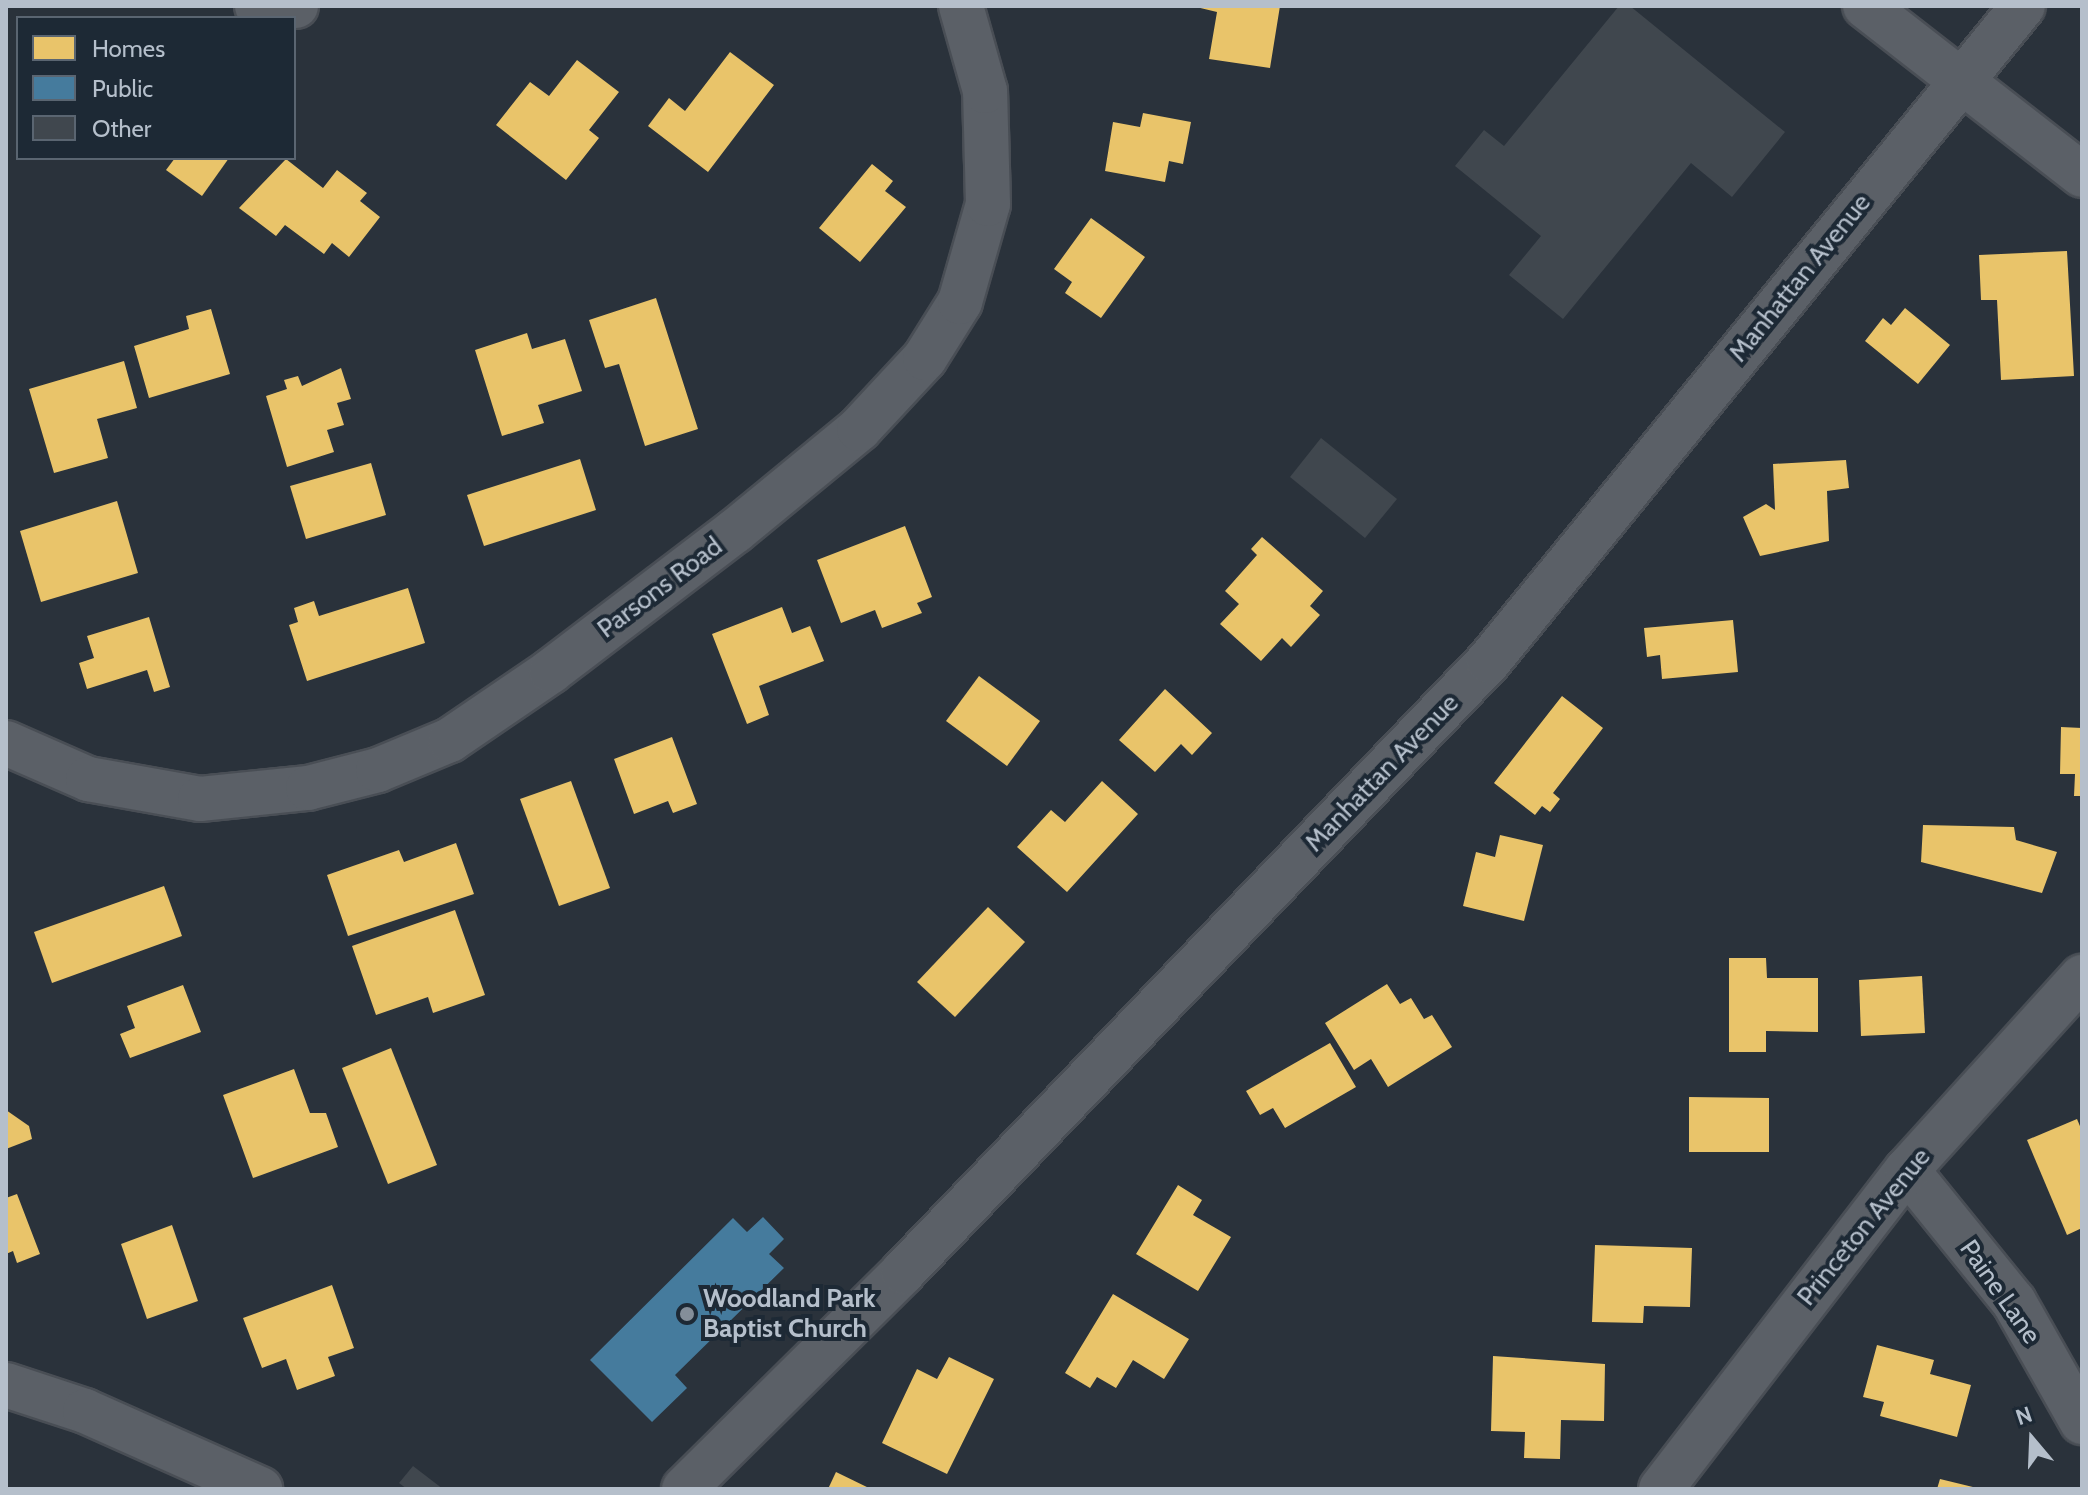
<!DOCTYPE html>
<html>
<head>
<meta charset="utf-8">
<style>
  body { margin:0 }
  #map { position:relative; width:2088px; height:1495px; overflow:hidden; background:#2a323b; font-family:Cabin,sans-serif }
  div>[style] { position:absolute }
  .homes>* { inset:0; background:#e9c46a }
  .public>* { inset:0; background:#457b9d }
  .building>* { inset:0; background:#40474e }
  .roads { filter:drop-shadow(2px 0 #494e55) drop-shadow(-2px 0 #494e55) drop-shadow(0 2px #494e55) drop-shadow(0 -2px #494e55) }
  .minor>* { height:44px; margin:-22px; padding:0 22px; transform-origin:22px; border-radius:22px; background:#5b6067 }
  .dots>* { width:22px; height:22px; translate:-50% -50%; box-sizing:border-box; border:4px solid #1d2935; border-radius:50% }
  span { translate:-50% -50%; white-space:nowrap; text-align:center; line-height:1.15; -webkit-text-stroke:8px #1d2935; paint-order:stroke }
  .street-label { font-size:26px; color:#b5bfcb }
  .poi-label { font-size:26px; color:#b5bfcb; font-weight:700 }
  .left { translate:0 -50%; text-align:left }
  .frame { position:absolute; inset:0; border:8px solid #b5bfcb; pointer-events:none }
  .legend { position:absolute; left:16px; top:16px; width:280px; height:144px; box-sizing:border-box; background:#1d2935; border:2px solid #5a6571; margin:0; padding:10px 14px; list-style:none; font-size:24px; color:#b5bfcb }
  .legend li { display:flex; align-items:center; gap:16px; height:40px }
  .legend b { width:40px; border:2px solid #5a6571 }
  .north { position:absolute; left:1992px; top:1399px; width:80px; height:80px; -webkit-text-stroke:6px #1d2935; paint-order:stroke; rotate:341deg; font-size:22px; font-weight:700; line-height:32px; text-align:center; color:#b5bfcb }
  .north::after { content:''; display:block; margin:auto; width:28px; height:36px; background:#b5bfcb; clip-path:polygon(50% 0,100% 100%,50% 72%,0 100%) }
</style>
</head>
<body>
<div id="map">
  <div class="homes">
    <div style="clip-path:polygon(1280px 6px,1270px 68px,1209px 59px,1217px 12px,1192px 6px)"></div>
    <div style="clip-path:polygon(730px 52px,774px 85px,708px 172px,648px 126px,669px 98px,685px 111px)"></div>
    <div style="clip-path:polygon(577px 60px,619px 92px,589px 130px,599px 138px,566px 180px,496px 125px,530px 82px,549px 96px)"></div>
    <div style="clip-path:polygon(1143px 113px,1191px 122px,1183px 164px,1169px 161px,1165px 182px,1105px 171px,1113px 122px,1140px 127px)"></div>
    <div style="clip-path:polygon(175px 158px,229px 158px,202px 196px,166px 170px)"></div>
    <div style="clip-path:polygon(286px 159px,323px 188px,337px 170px,367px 193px,360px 201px,380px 217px,349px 257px,332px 243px,324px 254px,285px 225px,276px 236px,239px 208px)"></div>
    <div style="clip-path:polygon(872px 164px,893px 181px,885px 191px,906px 207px,860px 262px,819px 228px)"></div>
    <div style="clip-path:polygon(1091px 218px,1145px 257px,1101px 318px,1065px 293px,1072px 282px,1054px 269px)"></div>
    <div style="clip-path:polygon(2067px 251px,2074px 376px,2001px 380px,1997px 300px,1981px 300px,1979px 255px)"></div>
    <div style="clip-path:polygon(656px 298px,698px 429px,645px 446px,619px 364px,605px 368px,589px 320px)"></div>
    <div style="clip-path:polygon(1905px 308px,1950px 345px,1918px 384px,1865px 341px,1883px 318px,1891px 325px)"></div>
    <div style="clip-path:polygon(211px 309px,230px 374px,149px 398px,134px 346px,189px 329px,186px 316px)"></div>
    <div style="clip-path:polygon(527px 333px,532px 349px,565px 339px,582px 391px,538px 405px,544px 423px,502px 436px,475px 350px)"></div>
    <div style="clip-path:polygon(124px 361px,137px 408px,97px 419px,108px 458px,54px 473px,29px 389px)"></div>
    <div style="clip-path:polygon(341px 368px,351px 399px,337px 403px,344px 425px,327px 430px,334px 452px,287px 467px,266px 396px,287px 389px,284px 380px,298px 376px,302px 386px)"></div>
    <div style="clip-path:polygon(580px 459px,596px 510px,484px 546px,467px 495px)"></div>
    <div style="clip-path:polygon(1846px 460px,1849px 488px,1827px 491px,1829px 541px,1760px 556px,1743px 517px,1766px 504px,1775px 510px,1773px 464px)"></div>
    <div style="clip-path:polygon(371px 463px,386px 515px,306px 539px,290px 486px)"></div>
    <div style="clip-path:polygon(117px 501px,138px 573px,41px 602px,20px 531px)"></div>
    <div style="clip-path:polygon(905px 526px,932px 597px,917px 603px,922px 613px,882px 628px,875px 610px,841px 623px,817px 560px)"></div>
    <div style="clip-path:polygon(1262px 537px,1323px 591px,1310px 606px,1320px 615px,1291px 647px,1282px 638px,1261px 661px,1220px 624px,1239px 604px,1225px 591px,1257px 555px,1251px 549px)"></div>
    <div style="clip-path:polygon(408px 588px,425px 643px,307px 681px,289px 625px,298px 622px,294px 608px,314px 601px,319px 616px)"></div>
    <div style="clip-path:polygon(782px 607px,792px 633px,810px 626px,824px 661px,759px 686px,769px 715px,747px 724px,712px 634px)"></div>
    <div style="clip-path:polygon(149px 617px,170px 687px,154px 692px,147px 670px,87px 689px,79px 663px,94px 658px,87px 636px)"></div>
    <div style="clip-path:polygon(1733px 620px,1738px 672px,1662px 679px,1660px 655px,1647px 657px,1644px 628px)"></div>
    <div style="clip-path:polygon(979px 676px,1040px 721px,1007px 766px,946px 721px)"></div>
    <div style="clip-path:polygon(1165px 689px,1212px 733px,1192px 755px,1181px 744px,1155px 772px,1119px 740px)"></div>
    <div style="clip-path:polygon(1562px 696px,1603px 728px,1553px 793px,1560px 799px,1550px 812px,1542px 806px,1535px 815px,1494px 783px)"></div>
    <div style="clip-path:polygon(2061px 727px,2082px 728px,2082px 796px,2074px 796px,2075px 774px,2060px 774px)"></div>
    <div style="clip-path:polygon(672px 737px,697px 804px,673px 813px,668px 801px,634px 814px,614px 759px)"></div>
    <div style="clip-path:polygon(571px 781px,610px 888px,559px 906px,520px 799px)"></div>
    <div style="clip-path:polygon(1102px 781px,1138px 814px,1067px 892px,1017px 847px,1051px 810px,1065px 822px)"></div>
    <div style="clip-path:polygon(1923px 825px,2014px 827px,2016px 840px,2057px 852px,2042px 893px,1921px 862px)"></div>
    <div style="clip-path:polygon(1500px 835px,1543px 845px,1524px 921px,1463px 906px,1476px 852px,1495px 857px)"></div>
    <div style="clip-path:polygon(456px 843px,474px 894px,348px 936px,327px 875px,399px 850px,404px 862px)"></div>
    <div style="clip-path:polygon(164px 886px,182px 936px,52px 983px,34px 932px)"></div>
    <div style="clip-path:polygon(988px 907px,1025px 942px,955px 1017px,917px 982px)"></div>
    <div style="clip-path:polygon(455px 910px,485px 995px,433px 1013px,428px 997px,376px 1015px,352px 946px)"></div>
    <div style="clip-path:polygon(1729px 958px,1766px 958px,1767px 978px,1818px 978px,1818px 1032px,1766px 1031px,1766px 1052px,1729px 1052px)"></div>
    <div style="clip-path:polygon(1922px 976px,1925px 1033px,1861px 1036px,1859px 980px)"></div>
    <div style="clip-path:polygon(1387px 984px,1400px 1004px,1411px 998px,1424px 1019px,1432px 1015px,1452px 1047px,1388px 1087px,1371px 1059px,1354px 1070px,1325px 1023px)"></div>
    <div style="clip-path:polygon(183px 985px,201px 1032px,130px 1058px,120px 1034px,135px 1028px,127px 1006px)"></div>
    <div style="clip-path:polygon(1330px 1043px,1356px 1087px,1285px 1128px,1273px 1108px,1260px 1115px,1246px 1091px)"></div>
    <div style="clip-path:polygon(391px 1048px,437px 1165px,388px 1184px,342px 1068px)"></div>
    <div style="clip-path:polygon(294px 1069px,310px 1113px,326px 1113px,338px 1147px,253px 1178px,223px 1095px)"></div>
    <div style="clip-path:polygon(1689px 1097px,1769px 1098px,1769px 1152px,1689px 1152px)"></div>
    <div style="clip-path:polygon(6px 1110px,29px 1126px,32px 1139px,6px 1149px)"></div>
    <div style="clip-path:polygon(2077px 1119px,2082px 1131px,2082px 1228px,2067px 1235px,2027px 1140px)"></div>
    <div style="clip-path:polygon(1178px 1185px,1202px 1200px,1193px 1215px,1231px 1237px,1198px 1291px,1136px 1254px)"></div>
    <div style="clip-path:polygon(17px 1194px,40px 1254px,17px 1263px,13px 1251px,6px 1254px,6px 1198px)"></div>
    <div style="clip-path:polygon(172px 1225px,198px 1301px,147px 1319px,121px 1244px)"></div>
    <div style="clip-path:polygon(1595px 1245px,1692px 1248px,1690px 1307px,1644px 1306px,1643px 1323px,1592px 1322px)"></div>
    <div style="clip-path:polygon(332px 1285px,354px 1348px,328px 1357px,335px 1376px,297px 1390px,286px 1359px,262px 1368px,243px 1318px)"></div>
    <div style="clip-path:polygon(1113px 1294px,1189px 1339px,1164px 1379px,1133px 1360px,1116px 1388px,1097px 1377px,1090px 1388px,1065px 1373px)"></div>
    <div style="clip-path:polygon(1877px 1345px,1934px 1360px,1930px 1374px,1971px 1385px,1957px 1437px,1880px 1416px,1884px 1402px,1863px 1397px)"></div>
    <div style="clip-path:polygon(1493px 1356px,1605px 1364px,1604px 1421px,1561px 1420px,1560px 1459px,1524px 1458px,1525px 1432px,1491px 1431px)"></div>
    <div style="clip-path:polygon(949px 1357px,994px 1379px,947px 1474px,882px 1443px,917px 1369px,937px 1379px)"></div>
    <div style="clip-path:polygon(836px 1472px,871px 1489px,828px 1489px)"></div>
    <div style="clip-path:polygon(1940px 1479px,1977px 1488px,1977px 1489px,1937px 1489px)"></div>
  </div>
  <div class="public">
    <div style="clip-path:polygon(763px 1217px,784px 1239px,769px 1254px,784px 1268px,675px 1375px,687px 1388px,652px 1422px,590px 1360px,733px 1218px,747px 1232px)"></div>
  </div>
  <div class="building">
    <div style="clip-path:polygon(1619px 6px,1630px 6px,1785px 132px,1732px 197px,1691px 163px,1563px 319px,1509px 275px,1541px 236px,1455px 166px,1484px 130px,1504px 146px)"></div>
    <div style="clip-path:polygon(1321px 438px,1397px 499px,1365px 538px,1290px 477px)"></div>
    <div style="clip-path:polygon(413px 1466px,443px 1489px,407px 1489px,399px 1483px)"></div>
  </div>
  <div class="roads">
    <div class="minor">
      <div style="left:257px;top:6px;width:39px"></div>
      <div style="left:1865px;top:6px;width:275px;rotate:37.9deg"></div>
      <div style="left:6px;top:743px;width:90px;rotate:23.7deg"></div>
      <div style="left:88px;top:779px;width:114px;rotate:10.1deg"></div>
      <div style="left:200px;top:799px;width:109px;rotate:-5.8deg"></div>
      <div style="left:308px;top:788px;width:72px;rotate:-14.4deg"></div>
      <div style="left:378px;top:770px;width:78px;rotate:-22.6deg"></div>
      <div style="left:450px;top:740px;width:122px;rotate:-34.3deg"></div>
      <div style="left:551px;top:671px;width:231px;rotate:-37.3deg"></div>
      <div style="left:735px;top:531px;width:161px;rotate:-39.4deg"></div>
      <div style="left:859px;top:429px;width:97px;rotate:-47.1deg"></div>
      <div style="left:925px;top:358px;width:66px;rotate:-58deg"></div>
      <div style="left:960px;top:302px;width:102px;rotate:-74.1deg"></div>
      <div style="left:988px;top:204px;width:113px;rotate:-91.5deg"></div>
      <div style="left:985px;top:91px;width:88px;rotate:-105.8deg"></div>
      <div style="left:1907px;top:1170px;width:170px;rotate:51deg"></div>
      <div style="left:2014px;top:1302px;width:138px;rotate:60.5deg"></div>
      <div style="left:6px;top:1385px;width:83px;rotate:18.2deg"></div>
      <div style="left:85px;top:1411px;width:192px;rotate:24deg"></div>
      <div style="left:684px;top:1489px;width:308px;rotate:-44.7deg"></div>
      <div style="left:903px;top:1272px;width:847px;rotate:-46.2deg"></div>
      <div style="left:1489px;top:661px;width:845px;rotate:-50.81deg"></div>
      <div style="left:1661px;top:1489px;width:403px;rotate:-52.4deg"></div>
      <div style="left:1907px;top:1170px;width:261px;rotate:-47.8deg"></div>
    </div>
  </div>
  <div class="dots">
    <div style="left:687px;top:1314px;background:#848e99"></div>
  </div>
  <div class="street-label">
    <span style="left:1800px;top:278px;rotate:-51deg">Manhattan Avenue</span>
    <span style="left:660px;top:588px;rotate:-37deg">Parsons Road</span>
    <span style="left:1382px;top:773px;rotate:-46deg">Manhattan Avenue</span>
    <span style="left:1864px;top:1227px;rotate:-51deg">Princeton Avenue</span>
    <span style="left:2000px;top:1292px;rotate:55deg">Paine Lane</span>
  </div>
  <div class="poi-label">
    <span class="left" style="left:703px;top:1314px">Woodland Park<br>Baptist Church</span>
  </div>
  <div class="frame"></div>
  <ul class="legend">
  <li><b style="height:22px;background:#e9c46a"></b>Homes</li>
  <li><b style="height:22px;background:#457b9d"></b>Public</li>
  <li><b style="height:22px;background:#40474e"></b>Other</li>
  </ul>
  <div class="north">N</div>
</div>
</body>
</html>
